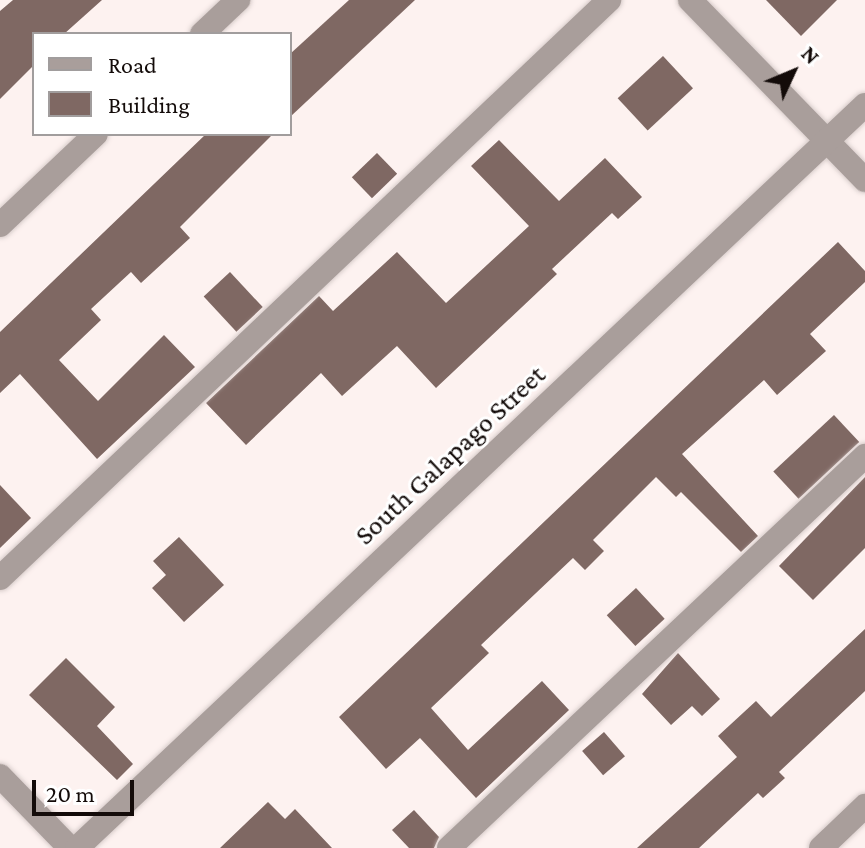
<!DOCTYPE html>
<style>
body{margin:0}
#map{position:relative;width:865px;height:848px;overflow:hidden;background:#fdf2f0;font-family:"Crimson Pro",serif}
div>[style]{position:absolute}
.building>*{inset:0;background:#7f6863;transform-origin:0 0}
.roads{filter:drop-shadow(0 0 2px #d8cdcb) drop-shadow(0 0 2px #d8cdcb)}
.minor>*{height:24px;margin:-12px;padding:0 12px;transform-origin:12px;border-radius:12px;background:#a99e9b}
span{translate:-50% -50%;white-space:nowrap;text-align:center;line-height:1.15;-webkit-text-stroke:6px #fff;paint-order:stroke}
.street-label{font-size:28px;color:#130b09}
.legend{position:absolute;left:32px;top:32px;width:260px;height:104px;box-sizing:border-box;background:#fff;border:2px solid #a19d9d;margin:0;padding:10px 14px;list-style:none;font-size:24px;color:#130b09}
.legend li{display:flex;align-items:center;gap:16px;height:40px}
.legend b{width:40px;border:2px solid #a19d9d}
.north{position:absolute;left:753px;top:32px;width:80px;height:80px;-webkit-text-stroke:6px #fff;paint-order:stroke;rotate:46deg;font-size:22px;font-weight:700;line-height:32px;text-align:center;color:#130b09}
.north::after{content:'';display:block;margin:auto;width:28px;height:36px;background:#130b09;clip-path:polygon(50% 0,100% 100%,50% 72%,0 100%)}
.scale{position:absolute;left:32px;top:780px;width:102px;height:36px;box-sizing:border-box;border:4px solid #130b09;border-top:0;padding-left:10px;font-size:24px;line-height:28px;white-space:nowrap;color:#130b09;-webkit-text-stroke:6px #fff;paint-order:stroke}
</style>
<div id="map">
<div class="building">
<i style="clip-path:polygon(13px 0,102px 0,64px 34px,34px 34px,34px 65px,0 99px,0 11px)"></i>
<i style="clip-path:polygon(349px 0,415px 0,290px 117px,290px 54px)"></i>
<i style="clip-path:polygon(766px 0,837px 0,801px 36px)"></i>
<i style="left:663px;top:56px;width:44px;height:62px;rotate:47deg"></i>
<i style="clip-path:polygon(206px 134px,273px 134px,180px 227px,190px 238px,141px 283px,131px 272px,91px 309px,101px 320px,59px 360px,98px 401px,164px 335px,195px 367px,97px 459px,20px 374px,0 393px,0 332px)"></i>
<i style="clip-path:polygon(499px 140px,559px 201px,605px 158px,642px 197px,618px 219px,612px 213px,552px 269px,557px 274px,436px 388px,397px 346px,342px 396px,321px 373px,246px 445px,206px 403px,319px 296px,333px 311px,397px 252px,446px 303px,529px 226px,471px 166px)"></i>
<i style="left:377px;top:153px;width:29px;height:35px;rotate:46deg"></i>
<i style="clip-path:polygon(838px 242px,865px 271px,865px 282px,810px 334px,826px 351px,777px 395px,764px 380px,682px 454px,758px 536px,741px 552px,681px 492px,676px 497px,656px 477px,593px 540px,604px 551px,585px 570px,573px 558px,481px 645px,489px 653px,431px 708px,468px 750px,542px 681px,569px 710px,476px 798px,420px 738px,386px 769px,339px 717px)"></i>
<i style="left:230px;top:272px;width:48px;height:36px;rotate:47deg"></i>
<i style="left:834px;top:415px;width:37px;height:83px;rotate:47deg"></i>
<i style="clip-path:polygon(865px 477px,865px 548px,813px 600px,779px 566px)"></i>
<i style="clip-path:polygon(0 485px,31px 518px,0 548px)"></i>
<i style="clip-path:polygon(179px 537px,224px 585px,184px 622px,152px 588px,166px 575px,153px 561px)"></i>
<i style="left:636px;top:588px;width:42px;height:40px;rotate:47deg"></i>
<i style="clip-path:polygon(865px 629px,865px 691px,779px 772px,785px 778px,763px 798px,758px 793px,699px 848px,637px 848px,737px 757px,718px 736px,756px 701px,771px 717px)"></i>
<i style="clip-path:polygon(678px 653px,720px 699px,702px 716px,692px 706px,671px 725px,642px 694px)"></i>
<i style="clip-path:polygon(66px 658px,115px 707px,97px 726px,133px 764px,117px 780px,29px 695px)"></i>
<i style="left:604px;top:732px;width:32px;height:29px;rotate:49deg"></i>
<i style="clip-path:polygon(268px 802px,285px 819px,295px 809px,332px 848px,220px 848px)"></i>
<i style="clip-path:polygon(414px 810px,439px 837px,434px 848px,409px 848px,392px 830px)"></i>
</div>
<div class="roads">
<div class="minor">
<i style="left:690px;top:0;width:251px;rotate:45.8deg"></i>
<i style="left:202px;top:34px;width:50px;rotate:-43.4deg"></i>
<i style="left:0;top:225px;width:132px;rotate:-43.5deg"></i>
<i style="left:0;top:578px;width:840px;rotate:-43.5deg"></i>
<i style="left:0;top:776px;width:100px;rotate:45.8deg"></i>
<i style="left:77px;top:848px;width:1083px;rotate:-43.32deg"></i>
<i style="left:449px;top:848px;width:572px;rotate:-43.3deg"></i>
<i style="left:821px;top:848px;width:61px;rotate:-43.7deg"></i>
</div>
</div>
<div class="street-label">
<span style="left:450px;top:455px;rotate:-43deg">South Galapago Street</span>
</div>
<ul class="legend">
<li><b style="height:10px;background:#a99e9b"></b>Road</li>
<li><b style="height:22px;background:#7f6863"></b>Building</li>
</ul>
<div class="north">N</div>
<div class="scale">20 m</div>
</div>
